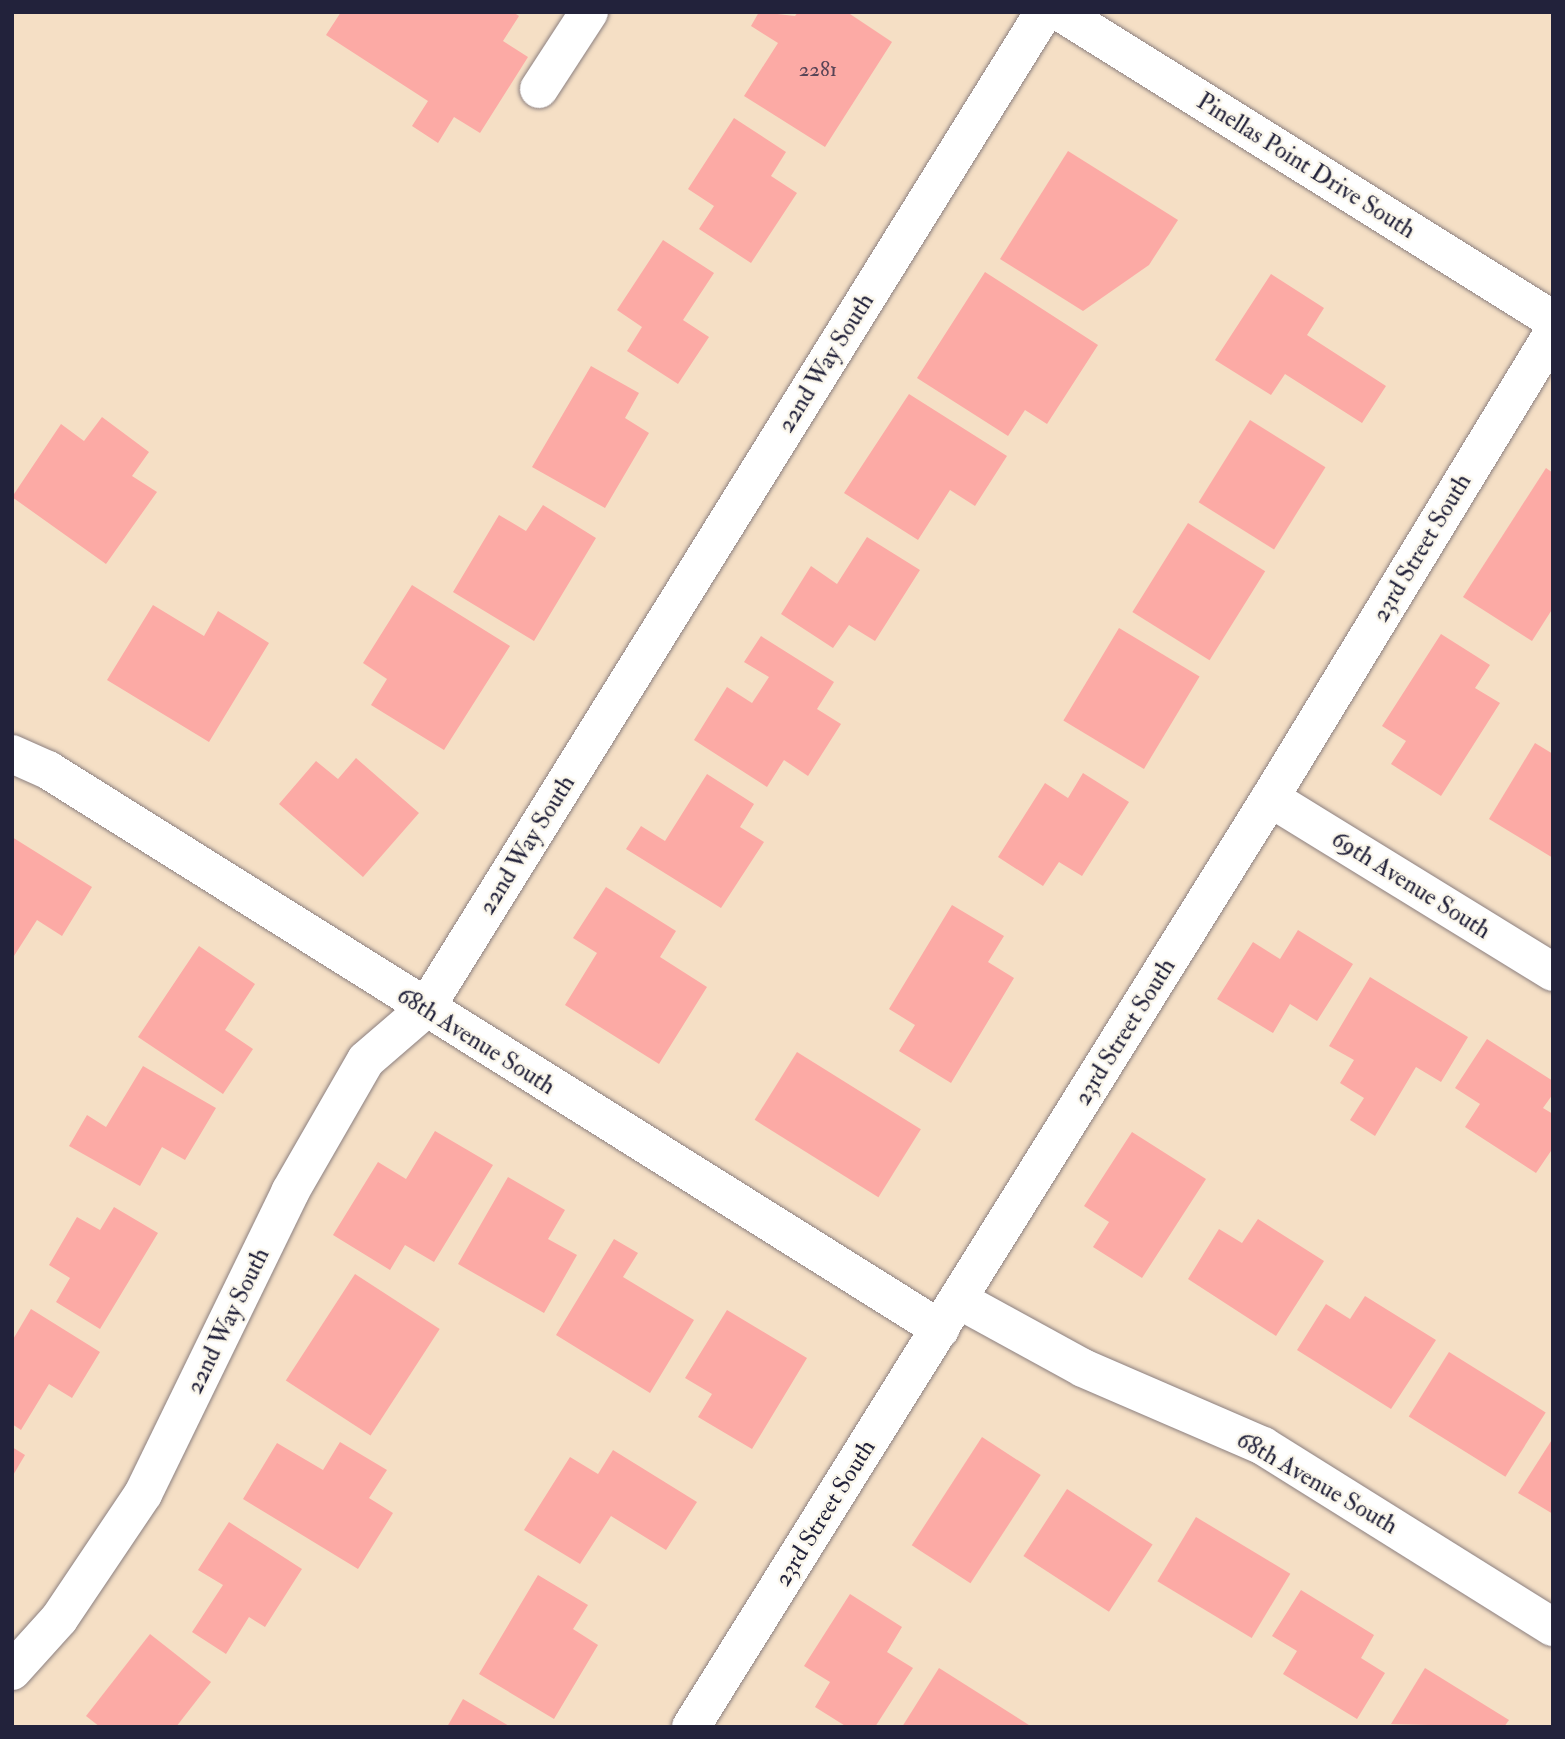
<!DOCTYPE html>
<style>
body{margin:0}
#map{position:relative;width:1565px;height:1739px;overflow:hidden;background:#f5dfc5;font-family:"IM FELL Double Pica",serif}
div>[style]{position:absolute}
.building>*{inset:0;background:#fcaaa5;transform-origin:0 0}
.roads{filter:drop-shadow(0 0 2px #8c8080) drop-shadow(0 0 2px #8c8080)}
.minor>*{height:38px;margin:-19px;padding:0 19px;transform-origin:19px;border-radius:19px;background:#fff}
span{translate:-50% -50%;white-space:nowrap;text-align:center;line-height:1.15;-webkit-text-stroke:5px #fbf7ec;paint-order:stroke}
.number-label{font-size:21px;color:#584456}
.number-label span{-webkit-text-stroke-width:0}
.street-label{font-size:24px;color:#22223b}
.frame{position:absolute;inset:0;border:14px solid #22223b;pointer-events:none}
</style>
<div id="map">
<div class="building">
<i style="clip-path:polygon(341px 12px,513px 12px,519px 16px,503px 41px,528px 57px,480px 133px,454px 117px,438px 143px,412px 126px,428px 101px,326px 35px)"></i>
<i style="clip-path:polygon(759px 12px,795px 16px,798px 12px,847px 12px,892px 42px,825px 147px,744px 96px,778px 43px,751px 26px)"></i>
<i style="clip-path:polygon(734px 118px,786px 152px,771px 176px,797px 193px,751px 263px,699px 229px,714px 206px,688px 189px)"></i>
<i style="clip-path:polygon(1068px 151px,1178px 220px,1149px 265px,1083px 311px,1000px 259px)"></i>
<i style="clip-path:polygon(663px 240px,714px 273px,683px 320px,709px 337px,678px 384px,627px 351px,642px 327px,617px 310px)"></i>
<i style="clip-path:polygon(985px 272px,1098px 345px,1047px 424px,1025px 410px,1008px 436px,917px 378px)"></i>
<i style="clip-path:polygon(1271px 274px,1324px 308px,1307px 335px,1386px 386px,1362px 423px,1285px 374px,1271px 395px,1215px 360px)"></i>
<i style="clip-path:polygon(591px 366px,639px 393px,625px 418px,649px 433px,605px 508px,532px 467px)"></i>
<i style="clip-path:polygon(909px 394px,1007px 456px,975px 506px,950px 490px,918px 540px,844px 493px)"></i>
<i style="clip-path:polygon(102px 417px,149px 452px,132px 476px,157px 492px,106px 564px,12px 497px,61px 424px,84px 441px)"></i>
<i style="left:1250px;top:420px;width:89px;height:97px;rotate:32deg"></i>
<i style="clip-path:polygon(1546px 468px,1553px 473px,1553px 608px,1532px 641px,1463px 597px)"></i>
<i style="clip-path:polygon(543px 505px,596px 538px,534px 641px,453px 592px,499px 515px,526px 531px)"></i>
<i style="left:1188px;top:523px;width:91px;height:105px;rotate:32deg"></i>
<i style="clip-path:polygon(867px 537px,920px 570px,875px 641px,849px 625px,833px 648px,781px 614px,811px 566px,837px 584px)"></i>
<i style="clip-path:polygon(412px 585px,510px 646px,444px 750px,371px 705px,387px 679px,363px 663px)"></i>
<i style="clip-path:polygon(153px 605px,204px 636px,218px 611px,269px 643px,209px 742px,107px 680px)"></i>
<i style="left:1119px;top:628px;width:94px;height:108px;rotate:31deg"></i>
<i style="clip-path:polygon(1441px 634px,1490px 665px,1475px 688px,1500px 703px,1441px 796px,1391px 764px,1406px 741px,1382px 726px)"></i>
<i style="clip-path:polygon(761px 636px,834px 682px,817px 709px,841px 724px,808px 776px,784px 760px,767px 787px,694px 740px,727px 687px,752px 703px,769px 677px,744px 662px)"></i>
<i style="clip-path:polygon(1535px 743px,1553px 754px,1553px 858px,1489px 819px)"></i>
<i style="clip-path:polygon(356px 758px,419px 813px,363px 877px,279px 804px,316px 761px,338px 779px)"></i>
<i style="clip-path:polygon(1083px 773px,1129px 802px,1082px 876px,1059px 862px,1043px 886px,998px 857px,1045px 783px,1068px 798px)"></i>
<i style="clip-path:polygon(707px 774px,754px 804px,740px 827px,764px 842px,721px 908px,626px 849px,641px 826px,665px 841px)"></i>
<i style="clip-path:polygon(12px 837px,92px 887px,62px 936px,37px 920px,12px 959px)"></i>
<i style="clip-path:polygon(606px 887px,676px 931px,660px 957px,707px 987px,659px 1064px,565px 1005px,597px 953px,573px 938px)"></i>
<i style="clip-path:polygon(952px 905px,1004px 936px,988px 962px,1014px 978px,951px 1083px,899px 1051px,915px 1025px,889px 1009px)"></i>
<i style="clip-path:polygon(1298px 930px,1353px 964px,1317px 1021px,1290px 1004px,1273px 1033px,1217px 999px,1253px 942px,1280px 959px)"></i>
<i style="clip-path:polygon(199px 946px,255px 984px,225px 1030px,253px 1049px,223px 1094px,138px 1037px)"></i>
<i style="clip-path:polygon(1370px 977px,1468px 1037px,1441px 1082px,1416px 1067px,1375px 1136px,1350px 1120px,1364px 1098px,1340px 1083px,1354px 1060px,1329px 1046px)"></i>
<i style="clip-path:polygon(1487px 1039px,1553px 1081px,1553px 1094px,1543px 1108px,1553px 1114px,1553px 1148px,1536px 1173px,1465px 1127px,1480px 1104px,1455px 1088px)"></i>
<i style="left:797px;top:1052px;width:146px;height:80px;rotate:32deg"></i>
<i style="clip-path:polygon(143px 1066px,216px 1108px,185px 1160px,162px 1147px,140px 1186px,69px 1146px,87px 1115px,106px 1127px)"></i>
<i style="clip-path:polygon(435px 1131px,493px 1165px,434px 1262px,405px 1245px,390px 1270px,333px 1235px,378px 1162px,406px 1179px)"></i>
<i style="clip-path:polygon(1132px 1132px,1206px 1179px,1142px 1278px,1093px 1247px,1109px 1222px,1084px 1206px)"></i>
<i style="clip-path:polygon(508px 1177px,565px 1210px,548px 1239px,577px 1255px,544px 1313px,458px 1264px)"></i>
<i style="clip-path:polygon(114px 1207px,158px 1233px,100px 1329px,56px 1302px,70px 1278px,49px 1265px,77px 1217px,100px 1230px)"></i>
<i style="clip-path:polygon(1258px 1219px,1324px 1261px,1276px 1336px,1188px 1279px,1219px 1229px,1242px 1243px)"></i>
<i style="clip-path:polygon(614px 1239px,638px 1253px,623px 1277px,694px 1320px,650px 1393px,556px 1335px)"></i>
<i style="left:355px;top:1274px;width:101px;height:127px;rotate:33deg"></i>
<i style="clip-path:polygon(1365px 1296px,1436px 1340px,1391px 1409px,1297px 1350px,1326px 1304px,1350px 1319px)"></i>
<i style="clip-path:polygon(31px 1309px,100px 1352px,72px 1398px,49px 1384px,21px 1430px,12px 1424px,12px 1341px)"></i>
<i style="clip-path:polygon(727px 1310px,807px 1358px,752px 1449px,698px 1417px,712px 1394px,685px 1378px)"></i>
<i style="left:1449px;top:1352px;width:114px;height:76px;rotate:32deg"></i>
<i style="left:982px;top:1437px;width:70px;height:129px;rotate:33deg"></i>
<i style="clip-path:polygon(1553px 1438px,1553px 1514px,1518px 1493px)"></i>
<i style="clip-path:polygon(340px 1442px,387px 1470px,369px 1498px,393px 1513px,358px 1569px,243px 1499px,277px 1443px,323px 1470px)"></i>
<i style="clip-path:polygon(12px 1447px,25px 1455px,12px 1477px)"></i>
<i style="clip-path:polygon(613px 1450px,697px 1502px,666px 1550px,611px 1516px,580px 1564px,524px 1530px,570px 1457px,598px 1474px)"></i>
<i style="left:1067px;top:1489px;width:102px;height:80px;rotate:33deg"></i>
<i style="left:1196px;top:1517px;width:110px;height:75px;rotate:31deg"></i>
<i style="clip-path:polygon(229px 1522px,302px 1569px,265px 1627px,249px 1617px,226px 1654px,192px 1632px,223px 1585px,198px 1570px)"></i>
<i style="clip-path:polygon(538px 1575px,588px 1605px,573px 1629px,598px 1645px,554px 1719px,479px 1674px)"></i>
<i style="clip-path:polygon(1301px 1590px,1374px 1635px,1361px 1658px,1385px 1673px,1357px 1719px,1283px 1674px,1297px 1651px,1272px 1636px)"></i>
<i style="clip-path:polygon(850px 1594px,902px 1627px,887px 1652px,913px 1668px,875px 1727px,847px 1727px,815px 1707px,830px 1682px,804px 1666px)"></i>
<i style="clip-path:polygon(150px 1634px,211px 1682px,176px 1727px,100px 1727px,86px 1716px)"></i>
<i style="clip-path:polygon(939px 1668px,1032px 1727px,902px 1727px)"></i>
<i style="clip-path:polygon(1425px 1668px,1509px 1720px,1504px 1727px,1391px 1724px)"></i>
<i style="clip-path:polygon(463px 1699px,511px 1727px,447px 1727px)"></i>
</div>
<div class="roads">
<div class="minor">
<i style="left:1060px;top:12px;width:581px;rotate:31.99deg"></i>
<i style="left:539px;top:89px;width:92px;rotate:-57deg"></i>
<i style="left:12px;top:754px;width:39px;rotate:24deg"></i>
<i style="left:48px;top:770px;width:1053px;rotate:32.07deg"></i>
<i style="left:1270px;top:798px;width:332px;rotate:31.6deg"></i>
<i style="left:959px;top:1300px;width:141px;rotate:28.7deg"></i>
<i style="left:1083px;top:1368px;width:196px;rotate:23.4deg"></i>
<i style="left:1263px;top:1446px;width:342px;rotate:32deg"></i>
<i style="left:12px;top:1671px;width:70px;rotate:-47.9deg"></i>
<i style="left:59px;top:1619px;width:151px;rotate:-56.1deg"></i>
<i style="left:143px;top:1494px;width:336px;rotate:-64deg"></i>
<i style="left:290px;top:1192px;width:152px;rotate:-60.1deg"></i>
<i style="left:366px;top:1060px;width:78px;rotate:-40.8deg"></i>
<i style="left:425px;top:1009px;width:1174px;rotate:-58.17deg"></i>
<i style="left:691px;top:1727px;width:1095px;rotate:-58.07deg"></i>
<i style="left:1270px;top:798px;width:544px;rotate:-58.68deg"></i>
</div>
</div>
<div class="number-label">
<span style="left:818px;top:70px">2281</span>
</div>
<div class="street-label">
<span style="left:1306px;top:166px;rotate:32deg">Pinellas Point Drive South</span>
<span style="left:826px;top:363px;rotate:-58deg">22nd Way South</span>
<span style="left:1422px;top:548px;rotate:-59deg">23rd Street South</span>
<span style="left:527px;top:845px;rotate:-58deg">22nd Way South</span>
<span style="left:1411px;top:885px;rotate:32deg">69th Avenue South</span>
<span style="left:1125px;top:1032px;rotate:-58deg">23rd Street South</span>
<span style="left:476px;top:1041px;rotate:32deg">68th Avenue South</span>
<span style="left:228px;top:1321px;rotate:-64deg">22nd Way South</span>
<span style="left:1317px;top:1483px;rotate:30deg">68th Avenue South</span>
<span style="left:825px;top:1513px;rotate:-58deg">23rd Street South</span>
</div>
<div class="frame"></div>
</div>
